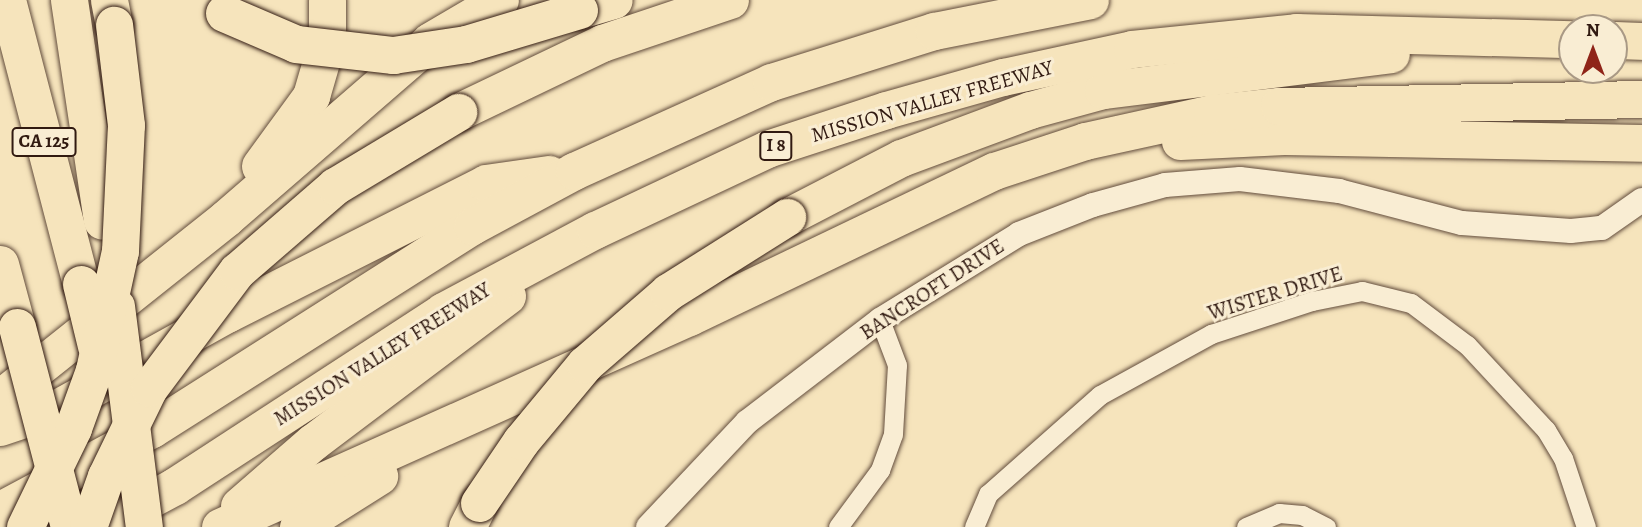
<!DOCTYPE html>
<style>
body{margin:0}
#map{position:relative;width:1642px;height:527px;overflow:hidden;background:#f6e4bc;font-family:Alegreya,serif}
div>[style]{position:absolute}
.roads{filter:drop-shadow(0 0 2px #624c3c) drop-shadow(0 0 2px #624c3c)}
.minor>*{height:19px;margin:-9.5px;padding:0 9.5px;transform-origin:9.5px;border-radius:9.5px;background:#f9edd3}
.tertiary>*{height:24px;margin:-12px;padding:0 12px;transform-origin:12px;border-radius:12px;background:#f9edd3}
.motorway>*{height:37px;margin:-18.5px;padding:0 18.5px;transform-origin:18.5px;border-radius:18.5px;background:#f6e4bc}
.bridges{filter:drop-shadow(0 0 2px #311a11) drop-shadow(0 0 2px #311a11)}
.motorway-bridge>*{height:37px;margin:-18.5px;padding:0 18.5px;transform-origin:18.5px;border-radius:18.5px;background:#f6e4bc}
span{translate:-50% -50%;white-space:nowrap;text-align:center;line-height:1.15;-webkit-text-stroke:6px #f9edd3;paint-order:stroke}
.shield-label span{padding:2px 5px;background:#f9edd3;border:2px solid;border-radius:5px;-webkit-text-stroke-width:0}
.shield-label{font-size:19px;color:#311a11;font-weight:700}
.street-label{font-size:21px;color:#311a11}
.north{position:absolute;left:1558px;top:14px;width:70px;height:70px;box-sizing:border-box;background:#f9edd3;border:2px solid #a99985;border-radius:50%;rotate:0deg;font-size:19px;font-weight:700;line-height:28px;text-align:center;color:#311a11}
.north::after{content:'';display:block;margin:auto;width:24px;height:32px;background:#8f2418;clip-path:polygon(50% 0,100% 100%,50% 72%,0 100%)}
</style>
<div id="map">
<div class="roads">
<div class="minor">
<i style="left:838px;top:527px;width:71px;rotate:-53.6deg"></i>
<i style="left:880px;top:470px;width:38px;rotate:-70deg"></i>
<i style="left:893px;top:434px;width:69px;rotate:-86.7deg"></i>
<i style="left:897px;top:365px;width:48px;rotate:-110.7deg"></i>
<i style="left:974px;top:527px;width:36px;rotate:-67deg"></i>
<i style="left:988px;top:494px;width:149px;rotate:-41.5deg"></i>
<i style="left:1100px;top:395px;width:127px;rotate:-28.8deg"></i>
<i style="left:1211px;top:334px;width:106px;rotate:-18.1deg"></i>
<i style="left:1312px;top:301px;width:51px;rotate:-11.3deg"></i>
<i style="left:1362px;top:291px;width:50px;rotate:13.8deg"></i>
<i style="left:1411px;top:303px;width:70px;rotate:36.9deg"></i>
<i style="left:1467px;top:345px;width:116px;rotate:47.1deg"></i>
<i style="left:1546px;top:430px;width:33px;rotate:59deg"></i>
<i style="left:1563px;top:458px;width:73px;rotate:71.6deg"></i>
<i style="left:1246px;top:527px;width:36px;rotate:-23deg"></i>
<i style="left:1279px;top:513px;width:23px;rotate:5deg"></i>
<i style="left:1302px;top:515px;width:27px;rotate:27deg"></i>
</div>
<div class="tertiary">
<i style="left:648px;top:527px;width:144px;rotate:-46.7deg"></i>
<i style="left:747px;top:422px;width:168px;rotate:-37.5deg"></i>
<i style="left:880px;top:320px;width:163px;rotate:-31.7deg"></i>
<i style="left:1019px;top:234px;width:79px;rotate:-21.4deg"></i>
<i style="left:1093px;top:205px;width:75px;rotate:-15.5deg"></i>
<i style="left:1165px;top:185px;width:75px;rotate:-4.6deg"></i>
<i style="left:1240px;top:179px;width:100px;rotate:6.9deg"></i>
<i style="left:1339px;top:191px;width:127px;rotate:14.6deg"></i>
<i style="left:1462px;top:223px;width:109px;rotate:4.2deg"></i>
<i style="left:1571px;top:231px;width:31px;rotate:-6deg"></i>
<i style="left:1602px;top:228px;width:49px;rotate:-35deg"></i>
</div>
<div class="motorway">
<i style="left:7px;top:0;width:293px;rotate:75.4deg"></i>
<i style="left:69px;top:0;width:223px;rotate:81.5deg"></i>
<i style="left:109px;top:0;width:25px;rotate:79deg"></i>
<i style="left:579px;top:10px;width:36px;rotate:-16deg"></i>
<i style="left:1614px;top:40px;width:28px;rotate:2deg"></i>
<i style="left:458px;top:112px;width:160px;rotate:-25.6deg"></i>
<i style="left:602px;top:43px;width:135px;rotate:-18.6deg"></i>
<i style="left:1180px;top:141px;width:104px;rotate:-2.8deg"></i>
<i style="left:1284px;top:136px;width:358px;rotate:1.1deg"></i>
<i style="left:260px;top:166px;width:87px;rotate:-53.9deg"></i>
<i style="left:311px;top:96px;width:57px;rotate:-73.8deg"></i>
<i style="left:327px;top:41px;width:41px;rotate:-90deg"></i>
<i style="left:787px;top:217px;width:128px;rotate:-27.4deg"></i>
<i style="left:901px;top:158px;width:138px;rotate:-20.4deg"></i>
<i style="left:1030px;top:110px;width:76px;rotate:-15.3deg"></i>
<i style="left:1103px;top:90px;width:290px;rotate:-7.1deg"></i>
<i style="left:0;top:264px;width:65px;rotate:74.9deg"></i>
<i style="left:0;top:398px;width:289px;rotate:-38.5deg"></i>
<i style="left:226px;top:218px;width:270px;rotate:-40.9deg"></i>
<i style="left:430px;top:41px;width:81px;rotate:-30.4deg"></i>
<i style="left:0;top:427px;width:62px;rotate:-18.7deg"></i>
<i style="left:59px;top:407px;width:192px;rotate:-29deg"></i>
<i style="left:227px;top:314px;width:290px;rotate:-26.8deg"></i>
<i style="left:486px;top:183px;width:64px;rotate:-8.1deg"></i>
<i style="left:239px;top:506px;width:98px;rotate:-40.9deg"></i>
<i style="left:313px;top:442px;width:243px;rotate:-37deg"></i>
<i style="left:0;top:510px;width:172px;rotate:-28.1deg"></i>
<i style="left:152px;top:429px;width:379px;rotate:-32.4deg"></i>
<i style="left:472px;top:226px;width:116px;rotate:-28.3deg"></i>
<i style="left:574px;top:171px;width:216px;rotate:-24.3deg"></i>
<i style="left:771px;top:82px;width:171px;rotate:-17.4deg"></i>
<i style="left:934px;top:31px;width:159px;rotate:-11.2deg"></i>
<i style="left:98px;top:527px;width:87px;rotate:-28deg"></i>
<i style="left:175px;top:486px;width:320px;rotate:-33.1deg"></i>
<i style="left:443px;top:311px;width:172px;rotate:-28.1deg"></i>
<i style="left:595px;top:230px;width:190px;rotate:-25.2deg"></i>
<i style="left:767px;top:149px;width:125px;rotate:-18.1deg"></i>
<i style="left:886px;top:110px;width:122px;rotate:-15.8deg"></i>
<i style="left:1003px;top:77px;width:132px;rotate:-12.2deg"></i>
<i style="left:1132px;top:49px;width:165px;rotate:-5.9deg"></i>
<i style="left:1296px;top:32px;width:276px;rotate:1.5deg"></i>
<i style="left:220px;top:527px;width:514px;rotate:-24.12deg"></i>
<i style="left:689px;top:317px;width:338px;rotate:-25.6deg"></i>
<i style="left:994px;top:171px;width:96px;rotate:-18.2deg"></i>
<i style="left:1085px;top:141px;width:130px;rotate:-12.4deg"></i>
<i style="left:1212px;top:113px;width:67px;rotate:-6deg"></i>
<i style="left:1279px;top:106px;width:363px;rotate:-1.1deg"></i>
<i style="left:298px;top:527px;width:96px;rotate:-32.2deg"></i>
<i style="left:467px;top:527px;width:27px;rotate:-63deg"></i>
</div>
</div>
<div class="bridges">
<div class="motorway-bridge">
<i style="left:224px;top:13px;width:78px;rotate:23.3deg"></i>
<i style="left:296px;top:44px;width:98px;rotate:6.5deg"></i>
<i style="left:393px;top:55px;width:74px;rotate:-8.6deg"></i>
<i style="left:466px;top:44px;width:118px;rotate:-16.7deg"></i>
<i style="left:81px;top:284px;width:64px;rotate:76.4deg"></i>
<i style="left:116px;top:306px;width:223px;rotate:82.8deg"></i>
<i style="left:17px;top:327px;width:207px;rotate:75.4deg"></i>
<i style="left:479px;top:503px;width:75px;rotate:-55.9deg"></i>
<i style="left:521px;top:441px;width:100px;rotate:-50.3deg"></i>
<i style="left:585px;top:364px;width:110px;rotate:-40.9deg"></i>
<i style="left:668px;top:292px;width:141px;rotate:-32.2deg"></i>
<i style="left:25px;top:527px;width:110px;rotate:-64.1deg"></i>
<i style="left:73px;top:428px;width:62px;rotate:-70.1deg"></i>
<i style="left:94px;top:370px;width:122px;rotate:-77.7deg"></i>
<i style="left:120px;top:251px;width:126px;rotate:-87.3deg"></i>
<i style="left:126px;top:125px;width:101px;rotate:-96.8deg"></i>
<i style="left:88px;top:527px;width:54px;rotate:-70.6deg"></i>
<i style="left:106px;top:476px;width:98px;rotate:-64deg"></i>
<i style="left:149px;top:388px;width:146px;rotate:-53.1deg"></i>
<i style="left:237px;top:271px;width:130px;rotate:-40.9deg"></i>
<i style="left:335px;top:186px;width:144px;rotate:-31deg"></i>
</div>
</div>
<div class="shield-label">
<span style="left:44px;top:142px">CA 125</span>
<span style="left:776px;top:146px">I 8</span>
</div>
<div class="street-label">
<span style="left:932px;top:101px;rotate:-16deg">MISSION VALLEY FREEWAY</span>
<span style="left:932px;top:289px;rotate:-33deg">BANCROFT DRIVE</span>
<span style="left:1275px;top:293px;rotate:-17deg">WISTER DRIVE</span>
<span style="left:382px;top:354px;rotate:-32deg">MISSION VALLEY FREEWAY</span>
</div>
<div class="north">N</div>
</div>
